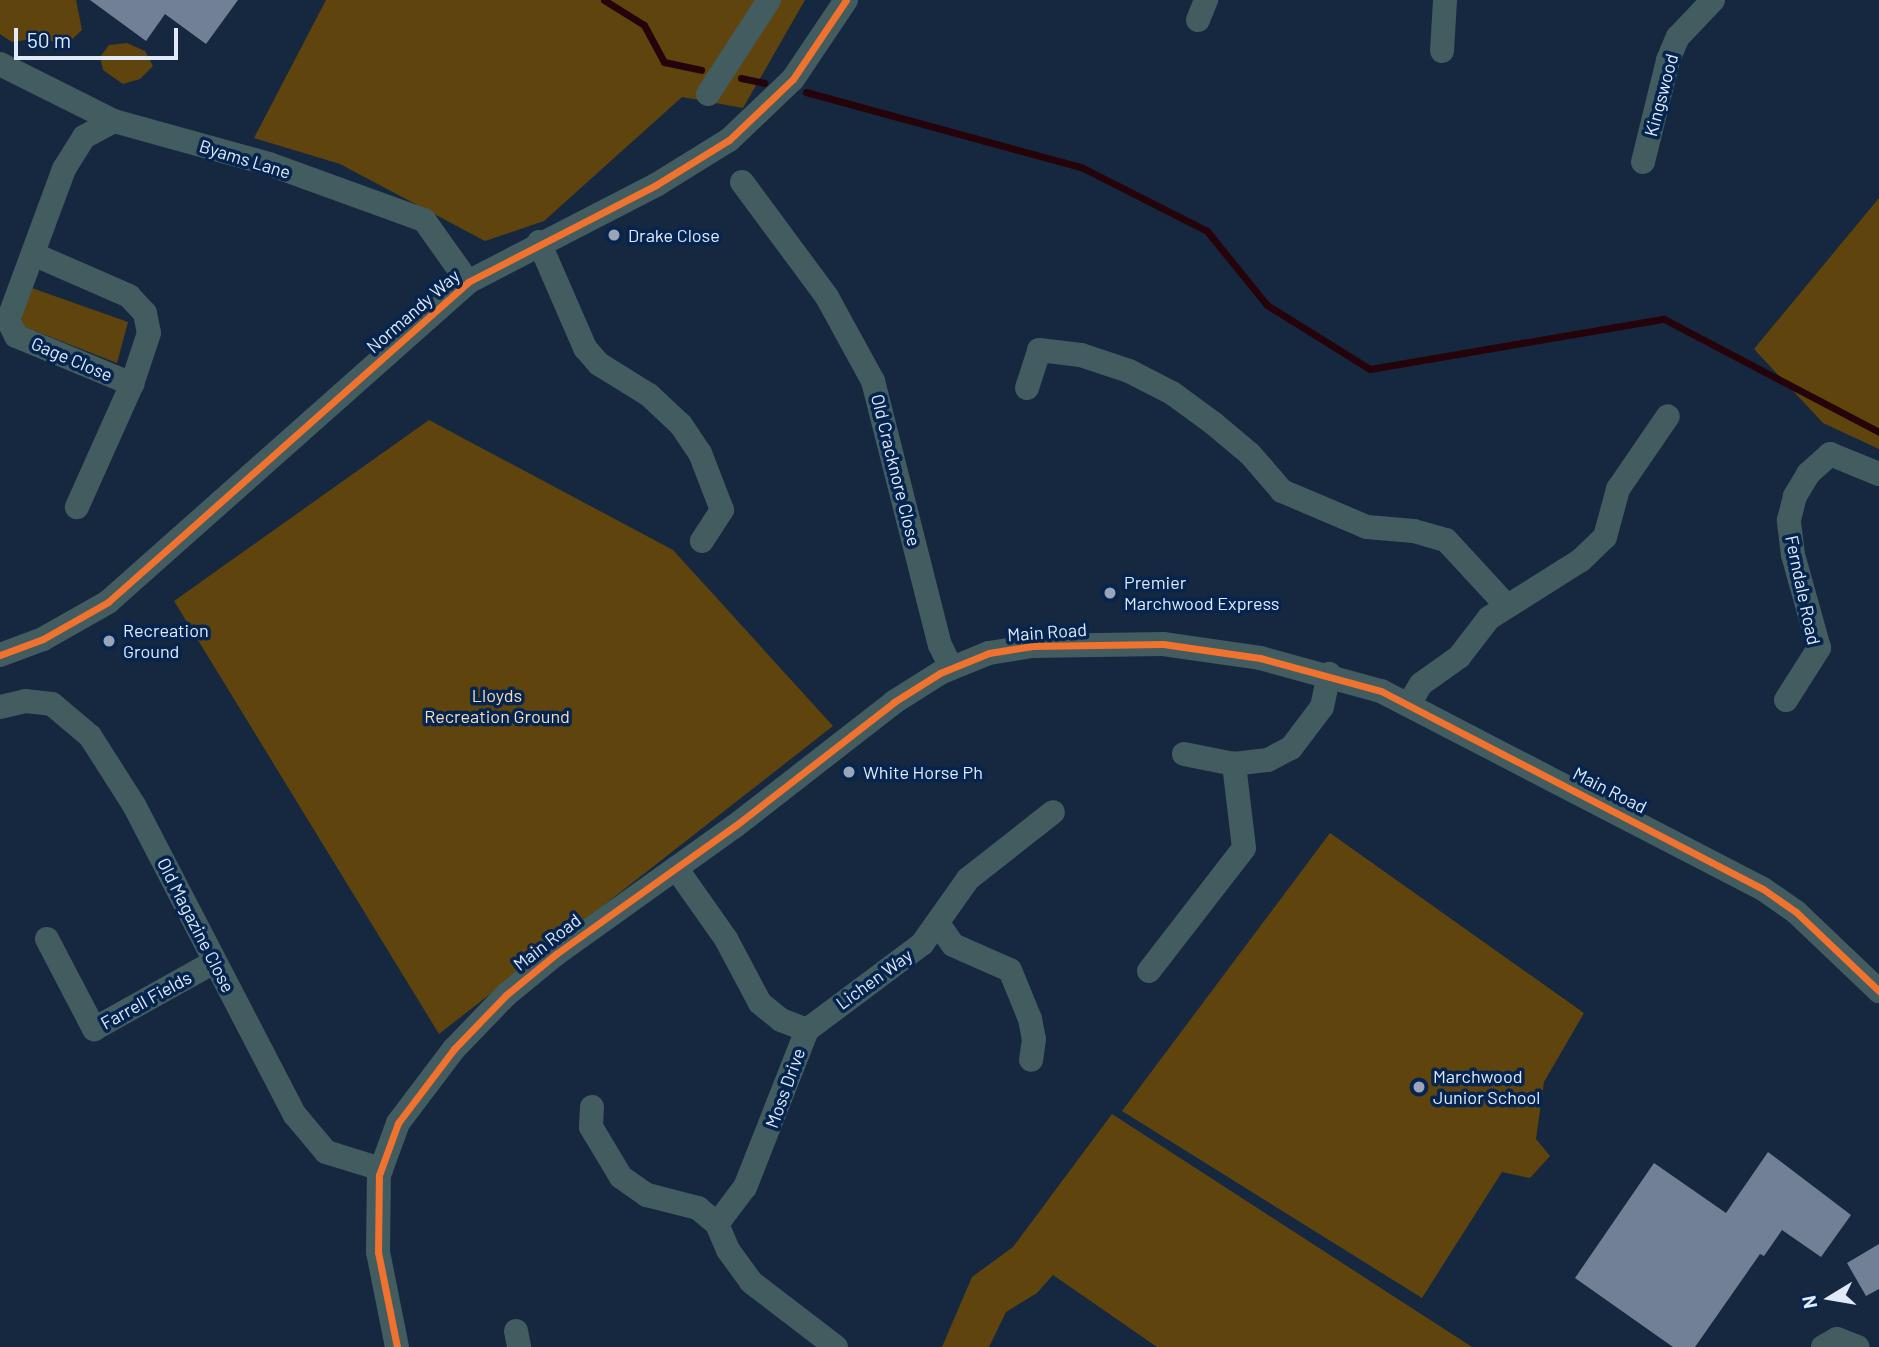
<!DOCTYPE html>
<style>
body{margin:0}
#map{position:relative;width:1879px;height:1347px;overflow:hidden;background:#16283f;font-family:Barlow,sans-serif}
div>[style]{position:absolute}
.green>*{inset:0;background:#5f440e}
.stream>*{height:7px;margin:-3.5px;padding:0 3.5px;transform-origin:3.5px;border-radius:3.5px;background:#24040a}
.building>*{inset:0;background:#718095}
.minor>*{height:24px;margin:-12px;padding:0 12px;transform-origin:12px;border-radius:12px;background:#425c60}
.cycleway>*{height:7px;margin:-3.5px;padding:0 3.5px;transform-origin:3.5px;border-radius:3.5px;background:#ef722f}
.dots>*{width:19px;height:19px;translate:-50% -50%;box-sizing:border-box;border:4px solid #052550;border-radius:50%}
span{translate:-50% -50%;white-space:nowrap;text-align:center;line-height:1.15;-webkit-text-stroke:7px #052550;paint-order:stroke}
.street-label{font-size:18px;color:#e1eaf8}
.poi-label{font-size:18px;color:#e1eaf8}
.left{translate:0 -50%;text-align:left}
.park-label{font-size:18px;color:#f7deb8}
.north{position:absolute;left:1795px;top:1263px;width:70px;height:70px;-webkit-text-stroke:5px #052550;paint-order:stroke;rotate:259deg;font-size:19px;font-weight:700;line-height:28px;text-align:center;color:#e1eaf8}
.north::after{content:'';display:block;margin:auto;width:24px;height:32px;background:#e1eaf8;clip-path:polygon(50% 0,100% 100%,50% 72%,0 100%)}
.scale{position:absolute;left:14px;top:28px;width:164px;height:32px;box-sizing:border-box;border:4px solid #e1eaf8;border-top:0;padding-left:9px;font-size:21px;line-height:24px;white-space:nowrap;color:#e1eaf8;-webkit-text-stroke:5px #052550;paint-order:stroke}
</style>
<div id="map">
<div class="green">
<i style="clip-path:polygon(0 0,76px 0,82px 30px,66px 45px,39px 38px,12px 42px,0 34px)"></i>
<i style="clip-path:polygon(326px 0,805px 0,743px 108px,682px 97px,544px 221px,485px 241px,340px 164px,254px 138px)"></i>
<i style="clip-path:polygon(127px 43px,145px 51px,153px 66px,140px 79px,123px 84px,103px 70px,100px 57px,109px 45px)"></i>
<i style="clip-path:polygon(1879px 198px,1879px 449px,1823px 423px,1754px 349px)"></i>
<i style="clip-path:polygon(29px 287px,128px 322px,117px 363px,20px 325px)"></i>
<i style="clip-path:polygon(429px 420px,673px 550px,833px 726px,439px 1034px,174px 601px)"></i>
<i style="clip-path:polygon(1330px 833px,1584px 1013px,1544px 1082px,1536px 1139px,1550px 1156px,1530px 1178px,1502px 1172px,1422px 1298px,1122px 1111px)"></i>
<i style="clip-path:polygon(1112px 1114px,1472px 1347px,1157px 1347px,1053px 1275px,1037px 1293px,1006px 1312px,989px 1347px,942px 1347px,972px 1277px,1013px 1247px)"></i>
</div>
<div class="stream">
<i style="left:604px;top:0;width:47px;rotate:32deg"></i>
<i style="left:644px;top:25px;width:42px;rotate:61.6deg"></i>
<i style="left:664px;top:62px;width:38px;rotate:12deg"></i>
<i style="left:741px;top:78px;width:24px;rotate:12deg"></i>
<i style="left:806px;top:92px;width:287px;rotate:15.3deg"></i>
<i style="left:1083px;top:168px;width:139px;rotate:26.9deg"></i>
<i style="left:1207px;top:231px;width:95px;rotate:51deg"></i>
<i style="left:1267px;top:305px;width:121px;rotate:31.9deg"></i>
<i style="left:1370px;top:369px;width:298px;rotate:-9.7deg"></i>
<i style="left:1664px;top:319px;width:243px;rotate:27.7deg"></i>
</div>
<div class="building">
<i style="clip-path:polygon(90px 0,238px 0,206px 44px,165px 14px,146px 41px)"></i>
<i style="clip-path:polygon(1768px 1152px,1851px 1215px,1821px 1257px,1782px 1230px,1764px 1256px,1760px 1254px,1695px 1347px,1673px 1347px,1575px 1278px,1654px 1163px,1726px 1213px)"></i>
<i style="clip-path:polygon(1879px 1244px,1879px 1289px,1866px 1296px,1847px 1263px)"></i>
</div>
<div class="minor">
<i style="left:1198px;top:20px;width:22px;rotate:-68deg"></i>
<i style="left:1442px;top:51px;width:51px;rotate:-86.6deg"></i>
<i style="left:0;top:64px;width:127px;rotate:26.6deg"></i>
<i style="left:114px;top:121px;width:161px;rotate:15.5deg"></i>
<i style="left:269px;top:164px;width:165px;rotate:19.9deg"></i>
<i style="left:424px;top:220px;width:76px;rotate:54.6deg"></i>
<i style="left:708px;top:94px;width:112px;rotate:-57deg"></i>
<i style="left:114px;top:121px;width:34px;rotate:152deg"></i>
<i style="left:84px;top:137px;width:38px;rotate:122deg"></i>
<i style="left:64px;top:169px;width:161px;rotate:110.3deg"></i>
<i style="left:8px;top:320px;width:18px;rotate:63deg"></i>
<i style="left:16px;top:336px;width:126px;rotate:22.5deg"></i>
<i style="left:1643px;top:162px;width:105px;rotate:-76.2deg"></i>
<i style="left:1668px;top:60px;width:25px;rotate:-67deg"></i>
<i style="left:1678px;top:37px;width:51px;rotate:-46.6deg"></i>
<i style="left:742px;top:182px;width:143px;rotate:53.5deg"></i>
<i style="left:827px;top:297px;width:96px;rotate:61.3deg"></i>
<i style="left:873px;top:381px;width:272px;rotate:75.8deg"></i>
<i style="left:940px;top:645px;width:25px;rotate:64deg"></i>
<i style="left:539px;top:242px;width:116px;rotate:66.5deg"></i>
<i style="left:585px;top:348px;width:21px;rotate:49deg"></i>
<i style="left:599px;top:364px;width:59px;rotate:31.8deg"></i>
<i style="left:649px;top:395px;width:44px;rotate:43.2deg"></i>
<i style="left:681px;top:425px;width:34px;rotate:56deg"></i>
<i style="left:700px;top:453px;width:61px;rotate:68.9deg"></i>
<i style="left:722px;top:510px;width:37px;rotate:123deg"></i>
<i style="left:33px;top:254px;width:105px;rotate:23.6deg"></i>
<i style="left:129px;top:296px;width:23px;rotate:47deg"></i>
<i style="left:145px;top:313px;width:20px;rotate:79deg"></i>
<i style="left:149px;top:333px;width:54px;rotate:108.4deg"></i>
<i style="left:132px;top:384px;width:135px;rotate:114.1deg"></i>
<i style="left:1027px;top:388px;width:40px;rotate:-72deg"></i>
<i style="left:1039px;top:350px;width:42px;rotate:6.8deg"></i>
<i style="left:1081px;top:355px;width:51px;rotate:18.4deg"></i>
<i style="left:1129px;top:371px;width:48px;rotate:27.1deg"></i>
<i style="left:1172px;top:393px;width:51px;rotate:36.2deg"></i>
<i style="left:1213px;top:423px;width:48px;rotate:40deg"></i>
<i style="left:1250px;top:454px;width:49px;rotate:49.1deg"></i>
<i style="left:1282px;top:491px;width:92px;rotate:23deg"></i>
<i style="left:1367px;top:527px;width:47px;rotate:4.9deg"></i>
<i style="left:1414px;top:531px;width:33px;rotate:16deg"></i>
<i style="left:1446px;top:540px;width:90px;rotate:47.3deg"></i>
<i style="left:0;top:655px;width:46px;rotate:-20.4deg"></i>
<i style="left:43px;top:639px;width:75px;rotate:-29.6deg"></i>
<i style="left:108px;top:602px;width:482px;rotate:-41.6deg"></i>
<i style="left:468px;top:282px;width:212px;rotate:-27.3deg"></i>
<i style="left:656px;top:185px;width:86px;rotate:-31.7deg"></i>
<i style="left:729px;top:140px;width:88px;rotate:-43.6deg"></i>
<i style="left:793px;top:79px;width:95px;rotate:-56.1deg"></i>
<i style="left:1786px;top:700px;width:62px;rotate:-57.6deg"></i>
<i style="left:1819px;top:648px;width:97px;rotate:-105.6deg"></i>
<i style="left:1793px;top:555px;width:35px;rotate:-97deg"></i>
<i style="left:1789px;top:520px;width:25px;rotate:-76deg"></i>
<i style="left:1795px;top:496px;width:26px;rotate:-59deg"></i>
<i style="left:1808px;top:474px;width:30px;rotate:-42deg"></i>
<i style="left:1830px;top:454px;width:53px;rotate:22.2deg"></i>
<i style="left:1409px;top:704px;width:23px;rotate:-59deg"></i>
<i style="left:1421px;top:684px;width:47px;rotate:-35.4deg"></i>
<i style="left:1459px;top:657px;width:49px;rotate:-52.4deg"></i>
<i style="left:1489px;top:618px;width:109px;rotate:-32.2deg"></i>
<i style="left:1581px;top:560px;width:33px;rotate:-44deg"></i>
<i style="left:1605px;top:537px;width:50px;rotate:-74.8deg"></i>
<i style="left:1618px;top:489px;width:88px;rotate:-55.6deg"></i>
<i style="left:0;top:707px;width:26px;rotate:-13deg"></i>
<i style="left:25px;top:701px;width:27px;rotate:6deg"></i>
<i style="left:52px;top:704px;width:50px;rotate:40.1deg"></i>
<i style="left:90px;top:736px;width:82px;rotate:57.5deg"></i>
<i style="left:134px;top:805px;width:349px;rotate:62.6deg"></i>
<i style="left:295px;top:1115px;width:48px;rotate:50deg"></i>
<i style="left:326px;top:1152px;width:58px;rotate:17.2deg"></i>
<i style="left:1184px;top:754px;width:51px;rotate:11.3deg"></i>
<i style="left:1234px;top:764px;width:34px;rotate:-7deg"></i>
<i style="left:1268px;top:760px;width:26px;rotate:-28deg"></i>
<i style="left:1291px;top:748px;width:51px;rotate:-52.9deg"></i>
<i style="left:1322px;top:707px;width:34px;rotate:-78deg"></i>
<i style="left:676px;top:868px;width:87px;rotate:54.8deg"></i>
<i style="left:726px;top:939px;width:72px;rotate:62deg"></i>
<i style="left:760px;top:1003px;width:27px;rotate:39deg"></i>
<i style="left:781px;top:1020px;width:28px;rotate:21deg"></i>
<i style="left:807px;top:1030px;width:169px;rotate:111.5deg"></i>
<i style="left:745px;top:1187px;width:46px;rotate:127.1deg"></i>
<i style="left:717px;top:1224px;width:28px;rotate:67deg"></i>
<i style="left:728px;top:1250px;width:39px;rotate:54deg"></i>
<i style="left:751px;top:1282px;width:107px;rotate:37.4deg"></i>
<i style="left:939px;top:925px;width:24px;rotate:55deg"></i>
<i style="left:953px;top:945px;width:62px;rotate:23.7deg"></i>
<i style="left:1010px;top:970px;width:53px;rotate:67.8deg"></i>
<i style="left:1030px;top:1019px;width:20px;rotate:79deg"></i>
<i style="left:1034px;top:1039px;width:21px;rotate:98deg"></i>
<i style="left:47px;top:939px;width:102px;rotate:62.4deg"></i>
<i style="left:94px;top:1029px;width:137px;rotate:-29.2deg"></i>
<i style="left:1149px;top:971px;width:155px;rotate:-52.3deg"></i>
<i style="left:1244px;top:848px;width:85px;rotate:-96.8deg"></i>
<i style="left:807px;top:1030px;width:144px;rotate:-36.8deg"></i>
<i style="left:922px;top:944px;width:80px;rotate:-54.7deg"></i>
<i style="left:968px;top:879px;width:108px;rotate:-38.2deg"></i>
<i style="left:592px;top:1107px;width:20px;rotate:93deg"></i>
<i style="left:591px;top:1127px;width:58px;rotate:59deg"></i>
<i style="left:621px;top:1177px;width:32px;rotate:35deg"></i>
<i style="left:647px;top:1195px;width:53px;rotate:14.3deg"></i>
<i style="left:698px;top:1208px;width:25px;rotate:40deg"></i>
<i style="left:516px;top:1331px;width:16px;rotate:79deg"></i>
<i style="left:397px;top:1347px;width:97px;rotate:-101.3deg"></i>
<i style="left:378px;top:1252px;width:77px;rotate:-89.3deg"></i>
<i style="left:379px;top:1175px;width:55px;rotate:-69.9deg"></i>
<i style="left:398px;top:1123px;width:93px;rotate:-52.9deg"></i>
<i style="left:454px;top:1049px;width:75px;rotate:-46.1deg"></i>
<i style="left:506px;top:995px;width:65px;rotate:-39.4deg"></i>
<i style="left:556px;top:954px;width:220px;rotate:-35.6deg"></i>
<i style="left:735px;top:826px;width:202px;rotate:-37.9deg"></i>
<i style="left:894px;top:702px;width:54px;rotate:-32.2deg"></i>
<i style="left:940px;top:673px;width:53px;rotate:-22.2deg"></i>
<i style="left:989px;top:653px;width:44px;rotate:-9.2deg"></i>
<i style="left:1032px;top:646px;width:131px;rotate:-0.9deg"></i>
<i style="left:1163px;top:644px;width:98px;rotate:8.2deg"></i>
<i style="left:1260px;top:658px;width:125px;rotate:15.3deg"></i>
<i style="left:1381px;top:691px;width:430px;rotate:27.4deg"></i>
<i style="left:1763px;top:889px;width:40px;rotate:34.9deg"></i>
<i style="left:1796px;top:912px;width:115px;rotate:43.6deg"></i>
<i style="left:1823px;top:1347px;width:16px;rotate:-30deg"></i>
<i style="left:1837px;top:1339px;width:22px;rotate:21deg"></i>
</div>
<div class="cycleway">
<i style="left:0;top:655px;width:46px;rotate:-20.4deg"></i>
<i style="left:43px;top:639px;width:75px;rotate:-29.6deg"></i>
<i style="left:108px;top:602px;width:482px;rotate:-41.6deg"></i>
<i style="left:468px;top:282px;width:212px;rotate:-27.3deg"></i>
<i style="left:656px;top:185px;width:86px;rotate:-31.7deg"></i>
<i style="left:729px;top:140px;width:88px;rotate:-43.6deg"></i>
<i style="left:793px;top:79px;width:95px;rotate:-56.1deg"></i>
<i style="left:397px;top:1347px;width:97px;rotate:-101.3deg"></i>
<i style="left:378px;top:1252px;width:77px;rotate:-89.3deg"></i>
<i style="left:379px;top:1175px;width:55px;rotate:-69.9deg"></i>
<i style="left:398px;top:1123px;width:93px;rotate:-52.9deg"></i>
<i style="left:454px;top:1049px;width:75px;rotate:-46.1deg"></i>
<i style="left:506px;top:995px;width:65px;rotate:-39.4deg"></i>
<i style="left:556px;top:954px;width:220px;rotate:-35.6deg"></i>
<i style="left:735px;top:826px;width:202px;rotate:-37.9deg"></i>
<i style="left:894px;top:702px;width:54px;rotate:-32.2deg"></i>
<i style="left:940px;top:673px;width:53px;rotate:-22.2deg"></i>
<i style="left:989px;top:653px;width:44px;rotate:-9.2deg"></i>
<i style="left:1032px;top:646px;width:131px;rotate:-0.9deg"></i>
<i style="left:1163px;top:644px;width:98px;rotate:8.2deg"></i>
<i style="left:1260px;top:658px;width:125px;rotate:15.3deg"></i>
<i style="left:1381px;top:691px;width:430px;rotate:27.4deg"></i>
<i style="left:1763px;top:889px;width:40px;rotate:34.9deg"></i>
<i style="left:1796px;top:912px;width:115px;rotate:43.6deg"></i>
</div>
<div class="dots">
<i style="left:614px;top:235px;background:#9aa6b7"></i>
<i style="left:1110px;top:593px;background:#9aa6b7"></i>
<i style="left:109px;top:641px;background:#9aa6b7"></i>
<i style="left:849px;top:772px;background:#9aa6b7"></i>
<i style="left:1419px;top:1087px;background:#9aa6b7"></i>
</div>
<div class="street-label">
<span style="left:1661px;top:95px;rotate:-75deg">Kingswood</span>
<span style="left:245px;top:159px;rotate:17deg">Byams Lane</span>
<span style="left:413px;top:311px;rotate:-41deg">Normandy Way</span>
<span style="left:72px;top:359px;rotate:23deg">Gage Close</span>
<span style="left:896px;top:470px;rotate:76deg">Old Cracknore Close</span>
<span style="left:1803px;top:590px;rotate:78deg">Ferndale Road</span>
<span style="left:1047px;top:632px;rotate:-4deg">Main Road</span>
<span style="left:1610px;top:790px;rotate:27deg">Main Road</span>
<span style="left:196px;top:925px;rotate:63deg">Old Magazine Close</span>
<span style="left:547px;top:942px;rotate:-38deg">Main Road</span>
<span style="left:874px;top:979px;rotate:-36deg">Lichen Way</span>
<span style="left:146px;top:1000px;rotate:-29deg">Farrell Fields</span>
<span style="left:785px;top:1088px;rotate:-70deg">Moss Drive</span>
</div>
<div class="poi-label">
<span class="left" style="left:628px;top:235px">Drake Close</span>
<span class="left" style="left:1124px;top:593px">Premier<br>Marchwood Express</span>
<span class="left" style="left:123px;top:641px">Recreation<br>Ground</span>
<span class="left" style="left:863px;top:772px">White Horse Ph</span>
<span class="left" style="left:1433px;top:1087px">Marchwood<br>Junior School</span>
</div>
<div class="park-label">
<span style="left:497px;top:706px">Lloyds<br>Recreation Ground</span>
</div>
<div class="north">N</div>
<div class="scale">50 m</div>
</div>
